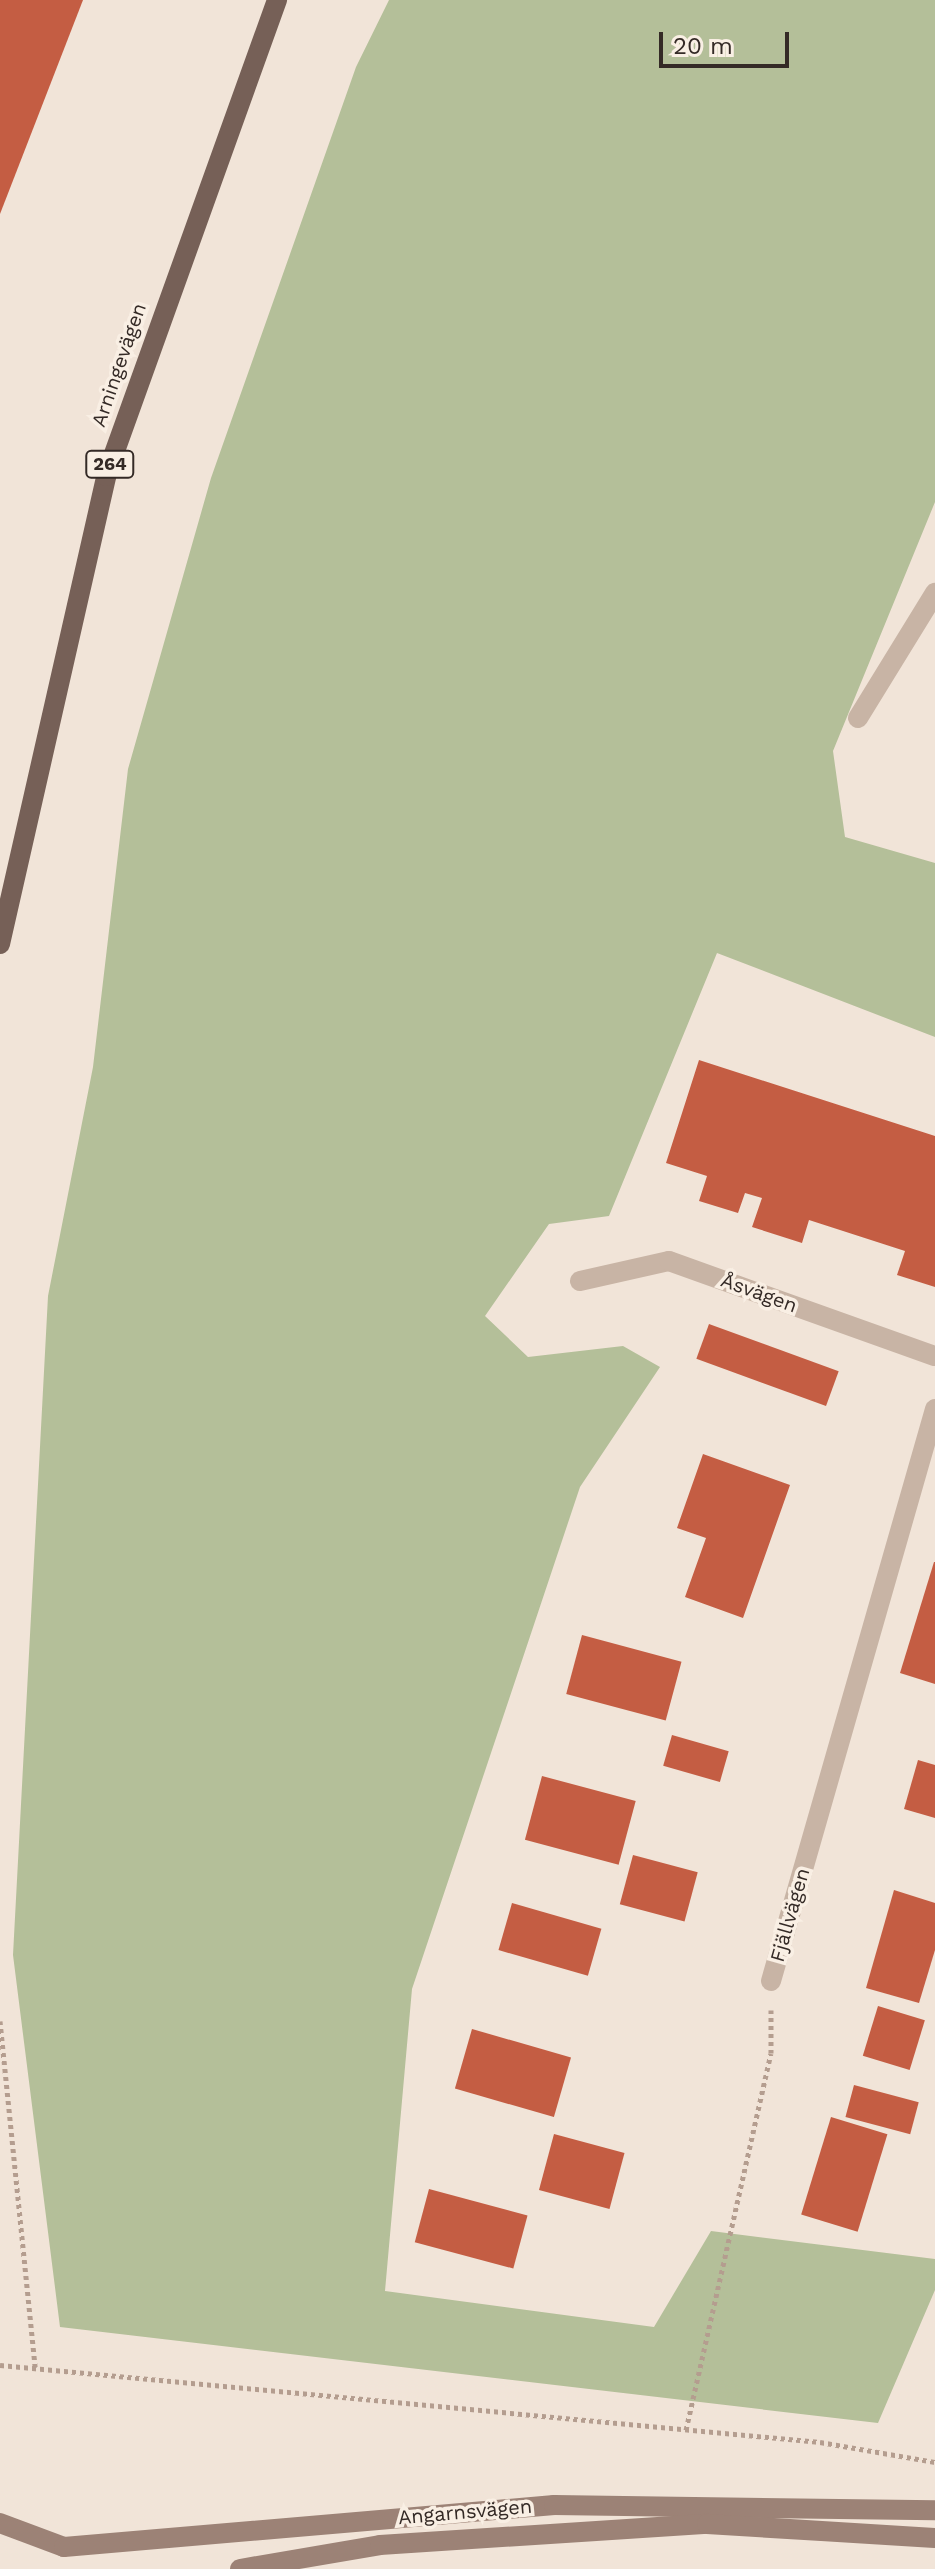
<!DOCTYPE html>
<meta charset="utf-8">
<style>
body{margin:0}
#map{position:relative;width:935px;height:2569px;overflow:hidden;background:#f1e4d8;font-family:"Work Sans",sans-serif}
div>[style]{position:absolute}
.green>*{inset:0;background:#b4bf99}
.building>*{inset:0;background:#c45d43;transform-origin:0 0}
.path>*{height:5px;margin-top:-2.5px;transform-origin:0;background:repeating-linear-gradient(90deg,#b49d8f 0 4px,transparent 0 8px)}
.street>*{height:20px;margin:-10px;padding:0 10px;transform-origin:10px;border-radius:10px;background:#c8b4a5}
.secondary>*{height:20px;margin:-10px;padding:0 10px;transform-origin:10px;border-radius:10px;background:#9c8276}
.primary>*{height:20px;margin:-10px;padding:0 10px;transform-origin:10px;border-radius:10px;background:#766057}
span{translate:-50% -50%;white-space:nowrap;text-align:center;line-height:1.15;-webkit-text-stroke:7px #f9efe4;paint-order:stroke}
.shield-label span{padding:2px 6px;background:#f9efe4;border:2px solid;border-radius:6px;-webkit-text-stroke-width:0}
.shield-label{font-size:18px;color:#342a26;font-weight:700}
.street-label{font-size:20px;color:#342a26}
.scale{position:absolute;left:659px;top:32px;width:130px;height:36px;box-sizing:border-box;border:4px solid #342a26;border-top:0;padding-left:10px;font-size:24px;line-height:28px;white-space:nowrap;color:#342a26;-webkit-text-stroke:6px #f9efe4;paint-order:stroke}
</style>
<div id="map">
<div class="green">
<i style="clip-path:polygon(389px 0,935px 0,935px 502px,833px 751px,845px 837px,935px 863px,935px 1037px,717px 953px,609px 1216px,549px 1224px,485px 1316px,528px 1357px,623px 1346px,660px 1367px,580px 1487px,412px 1989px,385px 2291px,654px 2327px,711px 2231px,935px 2259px,935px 2290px,878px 2423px,60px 2327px,13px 1955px,48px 1296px,93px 1067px,128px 769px,211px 478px,356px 67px)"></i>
</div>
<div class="building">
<i style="clip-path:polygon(0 0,83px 0,0 214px)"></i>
<i style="clip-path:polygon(699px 1060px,935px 1136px,935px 1287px,897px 1275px,905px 1251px,809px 1220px,802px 1243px,752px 1227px,762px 1198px,745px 1193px,738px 1213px,699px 1201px,707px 1176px,666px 1163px)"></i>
<i style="left:709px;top:1324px;width:138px;height:37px;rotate:20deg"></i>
<i style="clip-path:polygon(703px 1454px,790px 1485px,743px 1618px,685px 1597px,706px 1538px,677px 1528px)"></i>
<i style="clip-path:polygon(934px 1562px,935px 1562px,935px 1684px,900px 1673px)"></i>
<i style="left:582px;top:1635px;width:103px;height:61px;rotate:15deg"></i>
<i style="left:672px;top:1735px;width:59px;height:32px;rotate:16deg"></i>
<i style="clip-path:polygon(918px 1760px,935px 1765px,935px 1818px,904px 1809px)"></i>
<i style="left:542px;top:1776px;width:97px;height:66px;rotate:15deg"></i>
<i style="left:633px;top:1855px;width:67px;height:51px;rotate:15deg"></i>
<i style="clip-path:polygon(894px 1890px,935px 1903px,935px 1950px,919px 2003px,866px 1988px)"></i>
<i style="left:512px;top:1903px;width:93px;height:49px;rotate:16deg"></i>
<i style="left:878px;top:2006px;width:49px;height:52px;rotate:17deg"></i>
<i style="left:472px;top:2029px;width:103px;height:62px;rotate:16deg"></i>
<i style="left:854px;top:2085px;width:67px;height:33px;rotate:15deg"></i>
<i style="left:831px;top:2117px;width:59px;height:102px;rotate:17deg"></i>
<i style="left:554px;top:2134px;width:73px;height:58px;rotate:15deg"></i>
<i style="left:429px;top:2189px;width:102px;height:55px;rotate:15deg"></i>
</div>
<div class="path">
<i style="left:0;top:2021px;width:348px;rotate:84.2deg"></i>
<i style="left:0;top:2365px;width:824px;rotate:5.36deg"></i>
<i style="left:820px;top:2442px;width:117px;rotate:9.9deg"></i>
<i style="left:686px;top:2430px;width:386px;rotate:-77.3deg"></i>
<i style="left:771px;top:2053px;width:43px;rotate:-90deg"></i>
</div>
<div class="street">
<i style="left:858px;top:718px;width:147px;rotate:-58.4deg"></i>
<i style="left:580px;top:1281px;width:91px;rotate:-12.7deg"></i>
<i style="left:669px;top:1261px;width:282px;rotate:19.7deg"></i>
<i style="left:771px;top:1981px;width:595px;rotate:-74deg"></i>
</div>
<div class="secondary">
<i style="left:0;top:2523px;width:68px;rotate:20.6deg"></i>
<i style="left:64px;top:2547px;width:492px;rotate:-4.9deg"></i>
<i style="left:554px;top:2505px;width:381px;rotate:0.8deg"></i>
<i style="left:240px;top:2569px;width:142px;rotate:-9.7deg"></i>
<i style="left:380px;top:2545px;width:328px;rotate:-3.7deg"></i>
<i style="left:707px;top:2524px;width:228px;rotate:3.5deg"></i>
</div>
<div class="primary">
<i style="left:0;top:944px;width:480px;rotate:-77.2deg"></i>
<i style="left:106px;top:476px;width:506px;rotate:-70.24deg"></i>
</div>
<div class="shield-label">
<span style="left:110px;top:464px">264</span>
</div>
<div class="street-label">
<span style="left:119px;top:365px;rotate:-71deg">Arningevägen</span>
<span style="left:759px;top:1293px;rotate:20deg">Åsvägen</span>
<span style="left:790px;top:1915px;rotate:-74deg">Fjällvägen</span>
<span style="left:465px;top:2512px;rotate:-5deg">Angarnsvägen</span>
</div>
<div class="scale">20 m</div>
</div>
